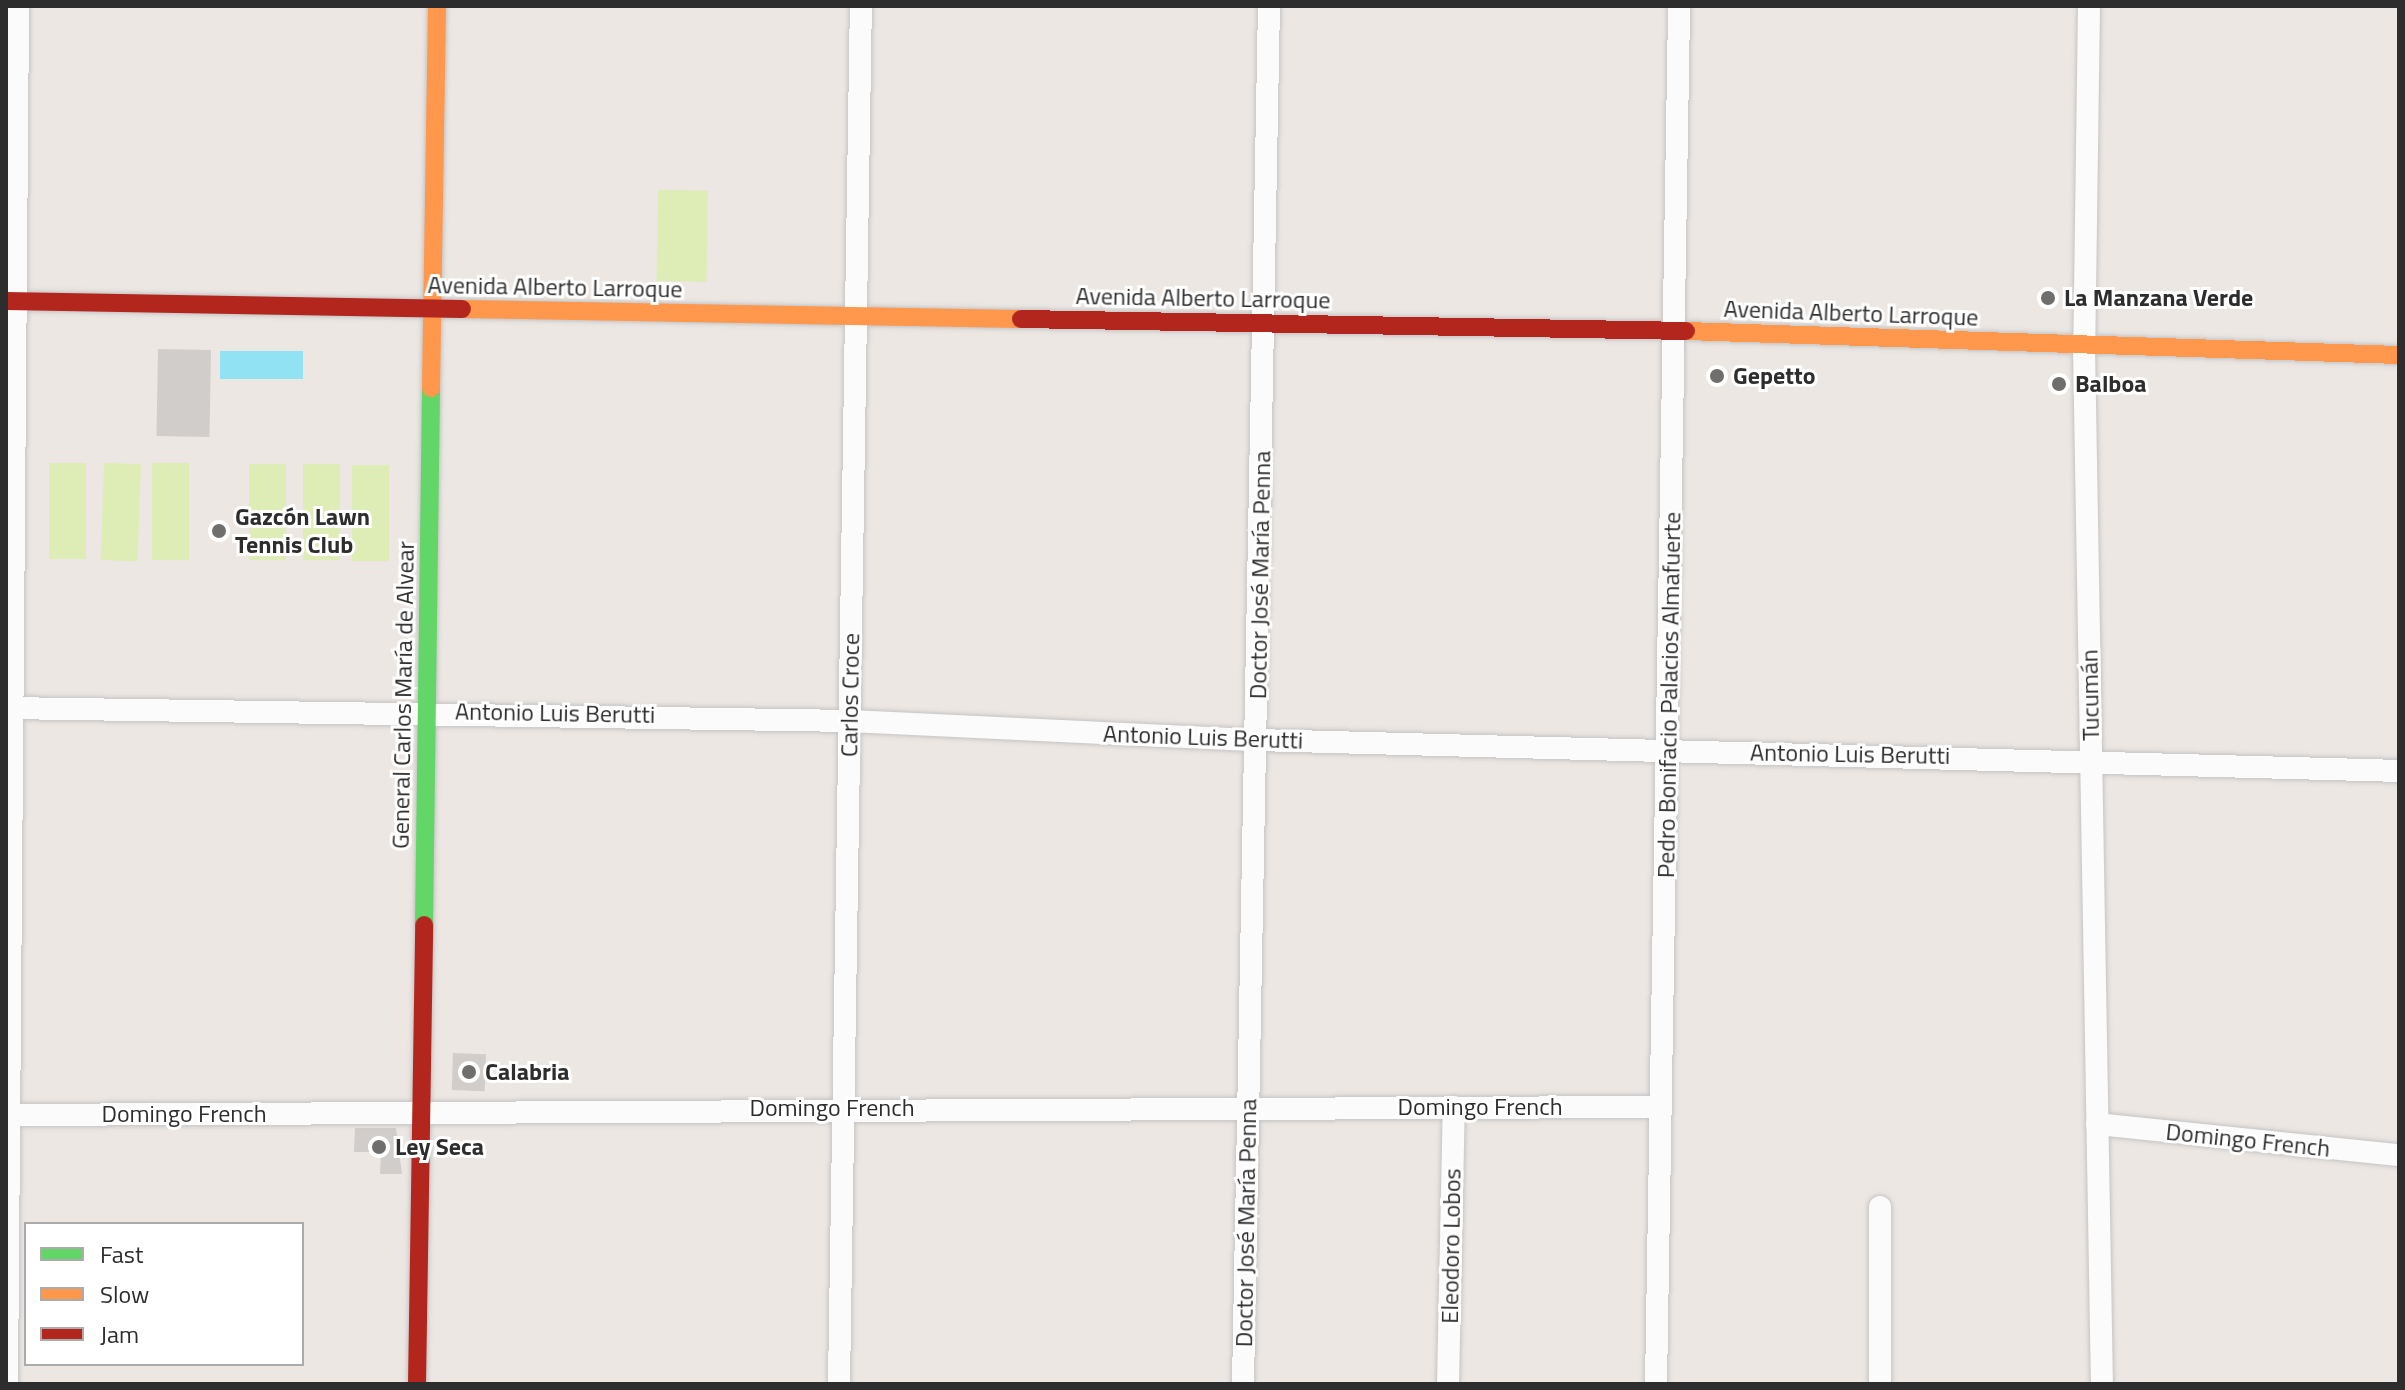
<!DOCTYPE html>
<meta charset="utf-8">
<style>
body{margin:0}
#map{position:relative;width:2405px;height:1390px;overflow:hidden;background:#ece7e3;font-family:"Titillium Web",sans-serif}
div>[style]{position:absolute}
.pitch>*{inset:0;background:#deedb6;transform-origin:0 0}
.water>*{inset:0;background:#91e3f3;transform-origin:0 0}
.building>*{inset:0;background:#d1cdca;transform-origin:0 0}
.roads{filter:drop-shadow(0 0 2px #c5c4c4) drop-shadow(0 0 2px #c5c4c4)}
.street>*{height:22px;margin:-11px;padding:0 11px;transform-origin:11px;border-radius:11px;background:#fcfbfb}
.fast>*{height:18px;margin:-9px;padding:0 9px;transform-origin:9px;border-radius:9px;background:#63d668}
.slow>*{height:18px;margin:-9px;padding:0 9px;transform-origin:9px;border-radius:9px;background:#ff974d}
.jam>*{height:18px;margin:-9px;padding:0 9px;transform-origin:9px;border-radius:9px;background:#b3261e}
.dots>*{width:22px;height:22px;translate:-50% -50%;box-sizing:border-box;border:4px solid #fff;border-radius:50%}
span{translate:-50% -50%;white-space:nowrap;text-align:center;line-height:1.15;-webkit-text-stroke:6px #fff;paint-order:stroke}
.street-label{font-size:24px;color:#2d2d2d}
.poi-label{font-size:24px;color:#2d2d2d;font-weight:700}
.left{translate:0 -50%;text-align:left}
.frame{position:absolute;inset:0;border:8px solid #2d2d2d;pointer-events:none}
.legend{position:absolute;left:24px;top:1222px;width:280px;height:144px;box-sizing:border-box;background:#fff;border:2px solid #ababab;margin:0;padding:10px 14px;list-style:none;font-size:24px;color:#2d2d2d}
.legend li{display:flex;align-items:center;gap:16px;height:40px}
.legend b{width:40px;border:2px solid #ababab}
</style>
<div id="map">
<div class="pitch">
<i style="left:658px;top:190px;width:50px;height:91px;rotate:1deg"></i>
<i style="left:49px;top:463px;width:37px;height:96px"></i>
<i style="left:104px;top:463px;width:37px;height:97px;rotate:2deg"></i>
<i style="left:152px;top:463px;width:37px;height:97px"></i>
<i style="left:249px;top:464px;width:37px;height:96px"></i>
<i style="left:303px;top:464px;width:37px;height:96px"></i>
<i style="left:352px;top:465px;width:37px;height:96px"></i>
</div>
<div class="water">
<i style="left:220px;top:351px;width:83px;height:28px"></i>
</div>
<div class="building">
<i style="left:158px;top:349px;width:53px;height:87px;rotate:1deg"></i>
<i style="left:453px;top:1053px;width:33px;height:37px;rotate:2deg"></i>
<i style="clip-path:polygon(355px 1128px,396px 1128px,402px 1174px,380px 1174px,381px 1152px,354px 1152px)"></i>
</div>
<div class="roads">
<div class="street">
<i style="left:2089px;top:6px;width:340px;rotate:90.8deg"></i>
<i style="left:2084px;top:346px;width:1038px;rotate:89.01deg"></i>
<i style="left:6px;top:708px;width:844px;rotate:0.88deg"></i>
<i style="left:850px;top:721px;width:406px;rotate:2.7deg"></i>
<i style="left:1256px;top:740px;width:1143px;rotate:1.55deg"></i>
<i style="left:6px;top:1115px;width:1652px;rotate:-0.28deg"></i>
<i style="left:2097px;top:1124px;width:304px;rotate:5.9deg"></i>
<i style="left:7px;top:1384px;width:1378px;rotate:-89.54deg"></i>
<i style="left:839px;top:1384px;width:1378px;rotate:-89.09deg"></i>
<i style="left:1243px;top:1384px;width:1378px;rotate:-88.92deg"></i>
<i style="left:1448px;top:1384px;width:277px;rotate:-88.8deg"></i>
<i style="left:1656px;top:1384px;width:1378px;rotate:-89.04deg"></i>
<i style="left:1880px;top:1384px;width:177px;rotate:-90deg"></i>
</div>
<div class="fast">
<i style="left:424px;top:925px;width:537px;rotate:-89.25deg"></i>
</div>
<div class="slow">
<i style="left:462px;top:309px;width:559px;rotate:1.02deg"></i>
<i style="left:1686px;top:331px;width:713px;rotate:1.93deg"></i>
<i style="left:431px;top:388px;width:382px;rotate:-89.1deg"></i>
</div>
<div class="jam">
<i style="left:6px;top:301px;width:456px;rotate:1deg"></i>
<i style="left:1021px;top:319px;width:665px;rotate:1.03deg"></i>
<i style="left:417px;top:1384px;width:459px;rotate:-89.1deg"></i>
</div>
</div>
<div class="dots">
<i style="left:2048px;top:298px;background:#706e6d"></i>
<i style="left:1717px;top:376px;background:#706e6d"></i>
<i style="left:2059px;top:384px;background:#706e6d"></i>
<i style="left:219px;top:531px;background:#706e6d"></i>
<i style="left:469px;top:1072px;background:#706e6d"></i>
<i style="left:379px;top:1147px;background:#706e6d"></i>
</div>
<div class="street-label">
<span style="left:555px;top:287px;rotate:1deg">Avenida Alberto Larroque</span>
<span style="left:1203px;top:298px;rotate:1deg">Avenida Alberto Larroque</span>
<span style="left:1851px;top:313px;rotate:2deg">Avenida Alberto Larroque</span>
<span style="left:1260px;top:575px;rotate:-89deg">Doctor José María Penna</span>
<span style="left:403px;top:695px;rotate:-89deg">General Carlos María de Alvear</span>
<span style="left:850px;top:695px;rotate:-89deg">Carlos Croce</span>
<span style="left:1669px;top:695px;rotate:-89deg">Pedro Bonifacio Palacios Almafuerte</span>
<span style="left:2090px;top:695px;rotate:-91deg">Tucumán</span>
<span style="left:555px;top:713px;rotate:1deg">Antonio Luis Berutti</span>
<span style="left:1203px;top:737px;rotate:2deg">Antonio Luis Berutti</span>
<span style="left:1850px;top:754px;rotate:1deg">Antonio Luis Berutti</span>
<span style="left:1480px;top:1107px">Domingo French</span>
<span style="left:832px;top:1108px">Domingo French</span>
<span style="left:184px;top:1114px">Domingo French</span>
<span style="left:2248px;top:1140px;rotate:6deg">Domingo French</span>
<span style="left:1246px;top:1223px;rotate:-89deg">Doctor José María Penna</span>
<span style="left:1451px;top:1246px;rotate:-89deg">Eleodoro Lobos</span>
</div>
<div class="poi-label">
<span class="left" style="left:2064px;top:298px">La Manzana Verde</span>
<span class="left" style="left:1733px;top:376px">Gepetto</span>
<span class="left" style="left:2075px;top:384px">Balboa</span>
<span class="left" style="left:235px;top:531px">Gazcón Lawn<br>Tennis Club</span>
<span class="left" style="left:485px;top:1072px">Calabria</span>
<span class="left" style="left:395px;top:1147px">Ley Seca</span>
</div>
<div class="frame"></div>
<ul class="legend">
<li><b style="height:10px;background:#63d668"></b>Fast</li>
<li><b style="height:10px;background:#ff974d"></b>Slow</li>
<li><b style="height:10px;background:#b3261e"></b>Jam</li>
</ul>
</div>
